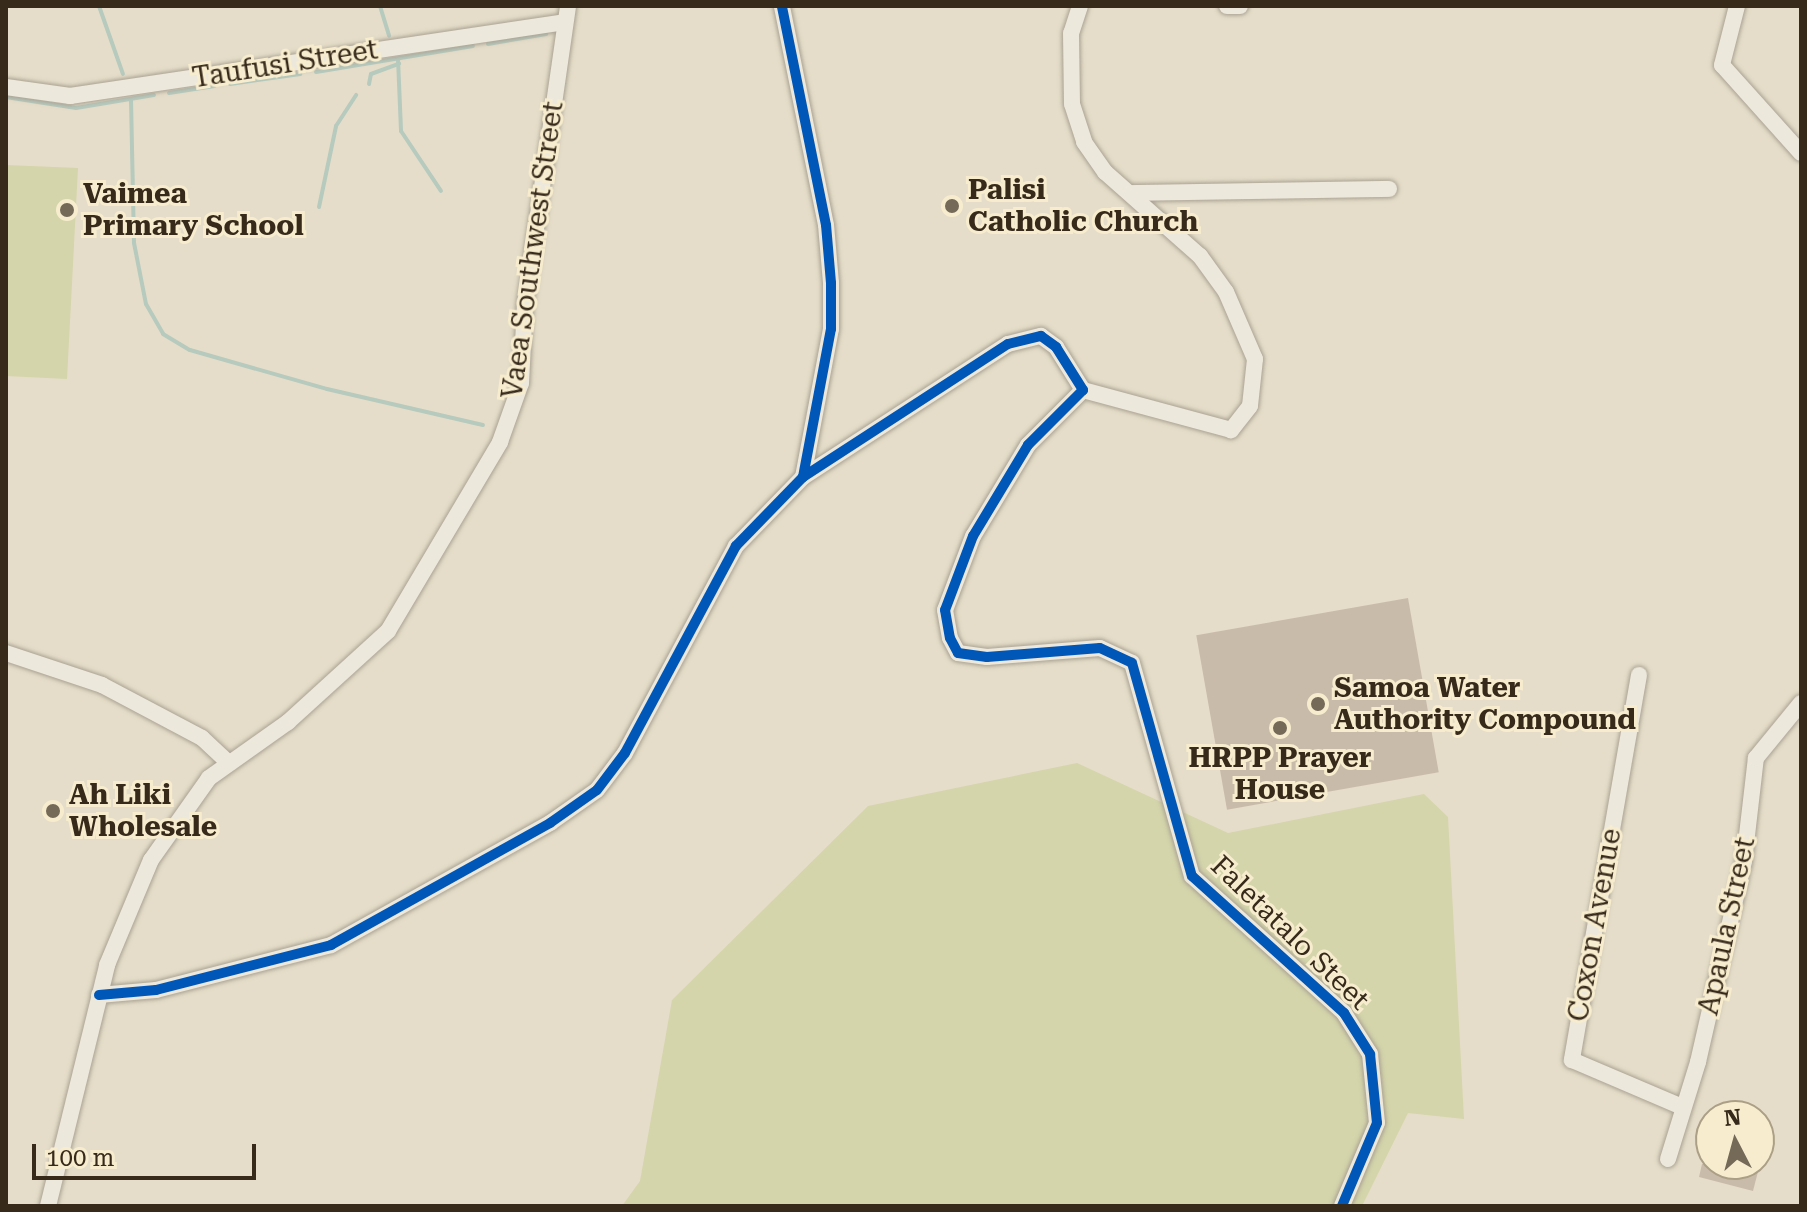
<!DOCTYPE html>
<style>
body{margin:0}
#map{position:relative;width:1807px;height:1212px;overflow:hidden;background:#e5ddc9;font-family:"Roboto Serif",serif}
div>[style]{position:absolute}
.green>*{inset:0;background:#d4d5ab}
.stream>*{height:4px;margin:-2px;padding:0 2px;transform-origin:2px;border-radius:2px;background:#b6cabe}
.building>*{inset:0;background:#c9bbaa;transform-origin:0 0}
.roads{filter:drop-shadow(0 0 2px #aaa293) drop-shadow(0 0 2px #aaa293)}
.minor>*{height:16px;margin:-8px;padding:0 8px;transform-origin:8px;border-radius:8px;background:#ede8dc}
.cycleway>*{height:10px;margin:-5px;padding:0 5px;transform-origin:5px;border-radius:5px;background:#0057b8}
.dots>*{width:22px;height:22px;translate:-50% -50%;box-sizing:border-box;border:4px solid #f7edce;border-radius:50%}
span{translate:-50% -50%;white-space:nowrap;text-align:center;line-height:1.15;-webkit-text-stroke:6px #f7edce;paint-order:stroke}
.street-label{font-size:28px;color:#382a1b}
.poi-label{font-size:28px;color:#382a1b;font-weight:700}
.left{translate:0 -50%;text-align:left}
.frame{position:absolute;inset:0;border:8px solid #382a1b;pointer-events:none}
.north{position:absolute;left:1695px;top:1100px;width:80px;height:80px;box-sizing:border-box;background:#f7edce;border:2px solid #ab9f86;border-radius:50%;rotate:354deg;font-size:22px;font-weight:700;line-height:32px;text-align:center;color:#382a1b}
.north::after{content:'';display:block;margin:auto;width:28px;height:36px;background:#756958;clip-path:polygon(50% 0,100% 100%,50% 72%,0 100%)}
.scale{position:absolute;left:32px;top:1144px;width:224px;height:36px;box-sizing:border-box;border:4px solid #382a1b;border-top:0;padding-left:10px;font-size:24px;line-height:28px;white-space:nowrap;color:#382a1b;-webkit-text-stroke:6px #f7edce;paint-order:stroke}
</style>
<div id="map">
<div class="green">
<i style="clip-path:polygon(6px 165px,78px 168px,67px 379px,6px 376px)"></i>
<i style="clip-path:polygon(1077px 763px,1228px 833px,1424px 794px,1448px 817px,1464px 1119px,1408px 1113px,1362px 1206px,622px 1206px,640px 1181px,672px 1000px,868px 806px)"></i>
</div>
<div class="stream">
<i style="left:99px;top:6px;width:72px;rotate:70.6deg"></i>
<i style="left:380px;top:6px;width:31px;rotate:73deg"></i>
<i style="left:488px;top:44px;width:59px;rotate:-9.8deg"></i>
<i style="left:398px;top:59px;width:72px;rotate:87.6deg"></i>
<i style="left:401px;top:131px;width:72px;rotate:56.3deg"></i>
<i style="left:316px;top:72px;width:159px;rotate:-9.4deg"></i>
<i style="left:230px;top:84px;width:71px;rotate:-8.1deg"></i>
<i style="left:369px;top:84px;width:10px;rotate:-79deg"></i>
<i style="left:371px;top:74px;width:30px;rotate:-20deg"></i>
<i style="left:169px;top:93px;width:46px;rotate:-8.8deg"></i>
<i style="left:6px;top:97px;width:71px;rotate:8.9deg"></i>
<i style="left:76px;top:108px;width:79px;rotate:-9.5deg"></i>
<i style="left:131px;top:100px;width:143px;rotate:88.8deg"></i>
<i style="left:134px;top:243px;width:62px;rotate:78.9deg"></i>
<i style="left:146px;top:304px;width:34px;rotate:60deg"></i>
<i style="left:163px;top:334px;width:31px;rotate:31deg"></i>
<i style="left:190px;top:350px;width:142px;rotate:15.9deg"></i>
<i style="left:327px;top:389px;width:160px;rotate:13deg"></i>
<i style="left:319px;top:207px;width:83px;rotate:-78.1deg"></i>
<i style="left:336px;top:126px;width:37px;rotate:-57deg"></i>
</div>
<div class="building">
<i style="left:1408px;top:598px;width:177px;height:215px;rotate:80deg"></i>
<i style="clip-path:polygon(1702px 1164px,1760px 1164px,1753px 1191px,1699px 1177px)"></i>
</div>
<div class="roads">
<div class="minor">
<i style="left:1080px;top:6px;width:28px;rotate:108deg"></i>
<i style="left:1071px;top:33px;width:71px;rotate:89.2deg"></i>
<i style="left:1072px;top:104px;width:40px;rotate:72deg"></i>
<i style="left:1084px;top:142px;width:37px;rotate:55deg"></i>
<i style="left:1105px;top:172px;width:127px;rotate:41.5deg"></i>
<i style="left:1200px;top:256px;width:44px;rotate:54.2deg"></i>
<i style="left:1226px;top:292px;width:73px;rotate:66.6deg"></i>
<i style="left:1255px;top:359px;width:47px;rotate:96.1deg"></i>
<i style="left:1250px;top:406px;width:31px;rotate:128deg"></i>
<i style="left:1231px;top:430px;width:153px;rotate:-164.9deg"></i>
<i style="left:1227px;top:6px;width:13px"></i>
<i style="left:1737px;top:6px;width:61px;rotate:104.3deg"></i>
<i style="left:1722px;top:65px;width:118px;rotate:48.1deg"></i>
<i style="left:6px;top:87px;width:65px;rotate:8deg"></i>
<i style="left:70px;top:96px;width:500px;rotate:-8.5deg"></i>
<i style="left:1131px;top:193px;width:258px;rotate:-0.9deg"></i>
<i style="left:803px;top:477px;width:244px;rotate:-33deg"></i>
<i style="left:1008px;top:344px;width:34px;rotate:-14deg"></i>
<i style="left:1041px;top:336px;width:19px;rotate:36deg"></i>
<i style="left:1056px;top:347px;width:51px;rotate:57.9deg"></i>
<i style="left:1083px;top:390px;width:78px;rotate:135deg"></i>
<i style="left:1028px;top:445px;width:106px;rotate:121.1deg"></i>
<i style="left:973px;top:536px;width:79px;rotate:110.7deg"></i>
<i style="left:945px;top:610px;width:28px;rotate:80deg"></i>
<i style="left:950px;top:638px;width:17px;rotate:62deg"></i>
<i style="left:958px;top:653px;width:29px;rotate:8deg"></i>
<i style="left:987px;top:657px;width:113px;rotate:-4.6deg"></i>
<i style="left:1100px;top:648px;width:35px;rotate:25deg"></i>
<i style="left:1132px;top:663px;width:221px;rotate:74.3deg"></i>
<i style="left:1192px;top:876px;width:205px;rotate:42deg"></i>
<i style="left:1344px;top:1013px;width:49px;rotate:57.6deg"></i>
<i style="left:1370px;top:1054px;width:69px;rotate:84.2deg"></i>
<i style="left:1377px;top:1123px;width:90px;rotate:112.9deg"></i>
<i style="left:6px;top:653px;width:101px;rotate:18.4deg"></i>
<i style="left:102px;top:685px;width:113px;rotate:27.9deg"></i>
<i style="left:202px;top:738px;width:37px;rotate:43deg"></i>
<i style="left:1639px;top:675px;width:391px;rotate:99.9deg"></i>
<i style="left:1572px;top:1060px;width:117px;rotate:23.1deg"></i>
<i style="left:99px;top:995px;width:57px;rotate:-5deg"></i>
<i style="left:156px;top:990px;width:181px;rotate:-14.4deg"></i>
<i style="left:331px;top:945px;width:251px;rotate:-29.1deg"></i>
<i style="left:550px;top:823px;width:57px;rotate:-35.1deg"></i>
<i style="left:597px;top:790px;width:46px;rotate:-52.9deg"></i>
<i style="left:625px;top:753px;width:235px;rotate:-61.8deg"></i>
<i style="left:736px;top:546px;width:96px;rotate:-45.8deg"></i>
<i style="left:803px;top:477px;width:151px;rotate:-79.3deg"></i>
<i style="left:831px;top:329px;width:46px;rotate:-90deg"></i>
<i style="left:831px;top:283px;width:58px;rotate:-94.9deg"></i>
<i style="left:826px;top:225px;width:223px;rotate:-101.4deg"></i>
<i style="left:1668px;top:1159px;width:102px;rotate:-72.8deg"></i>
<i style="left:1698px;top:1062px;width:206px;rotate:-77.1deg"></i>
<i style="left:1744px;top:861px;width:104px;rotate:-83.4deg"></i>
<i style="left:1756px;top:758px;width:71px;rotate:-50.7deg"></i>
<i style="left:48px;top:1206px;width:248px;rotate:-76.2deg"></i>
<i style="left:107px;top:965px;width:114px;rotate:-67.3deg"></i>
<i style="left:151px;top:860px;width:100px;rotate:-54.7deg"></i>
<i style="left:209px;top:778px;width:97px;rotate:-35.3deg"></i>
<i style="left:288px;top:722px;width:135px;rotate:-42.3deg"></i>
<i style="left:388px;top:631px;width:220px;rotate:-59.3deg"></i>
<i style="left:500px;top:442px;width:63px;rotate:-70.4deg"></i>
<i style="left:521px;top:383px;width:78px;rotate:-87.1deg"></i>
<i style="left:525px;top:305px;width:302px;rotate:-81.8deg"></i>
</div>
</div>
<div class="cycleway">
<i style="left:803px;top:477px;width:244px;rotate:-33deg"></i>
<i style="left:1008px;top:344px;width:34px;rotate:-14deg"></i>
<i style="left:1041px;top:336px;width:19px;rotate:36deg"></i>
<i style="left:1056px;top:347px;width:51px;rotate:57.9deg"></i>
<i style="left:1083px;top:390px;width:78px;rotate:135deg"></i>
<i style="left:1028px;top:445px;width:106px;rotate:121.1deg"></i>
<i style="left:973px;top:536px;width:79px;rotate:110.7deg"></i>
<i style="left:945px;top:610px;width:28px;rotate:80deg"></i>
<i style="left:950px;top:638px;width:17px;rotate:62deg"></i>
<i style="left:958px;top:653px;width:29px;rotate:8deg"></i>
<i style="left:987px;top:657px;width:113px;rotate:-4.6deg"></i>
<i style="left:1100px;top:648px;width:35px;rotate:25deg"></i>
<i style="left:1132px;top:663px;width:221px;rotate:74.3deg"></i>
<i style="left:1192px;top:876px;width:205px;rotate:42deg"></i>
<i style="left:1344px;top:1013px;width:49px;rotate:57.6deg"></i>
<i style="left:1370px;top:1054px;width:69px;rotate:84.2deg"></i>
<i style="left:1377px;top:1123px;width:90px;rotate:112.9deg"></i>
<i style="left:99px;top:995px;width:57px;rotate:-5deg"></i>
<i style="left:156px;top:990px;width:181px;rotate:-14.4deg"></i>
<i style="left:331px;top:945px;width:251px;rotate:-29.1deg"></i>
<i style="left:550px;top:823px;width:57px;rotate:-35.1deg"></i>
<i style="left:597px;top:790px;width:46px;rotate:-52.9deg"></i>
<i style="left:625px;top:753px;width:235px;rotate:-61.8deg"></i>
<i style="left:736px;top:546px;width:96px;rotate:-45.8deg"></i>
<i style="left:803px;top:477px;width:151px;rotate:-79.3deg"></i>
<i style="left:831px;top:329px;width:46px;rotate:-90deg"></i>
<i style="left:831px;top:283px;width:58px;rotate:-94.9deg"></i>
<i style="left:826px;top:225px;width:223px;rotate:-101.4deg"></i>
</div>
<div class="dots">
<i style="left:952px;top:206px;background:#756958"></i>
<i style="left:67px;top:210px;background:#756958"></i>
<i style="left:1318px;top:704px;background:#756958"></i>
<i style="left:1280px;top:728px;background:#756958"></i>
<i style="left:53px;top:811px;background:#756958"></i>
</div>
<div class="street-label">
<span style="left:285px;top:64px;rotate:-9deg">Taufusi Street</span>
<span style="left:533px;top:250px;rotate:-82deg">Vaea Southwest Street</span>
<span style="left:1595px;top:925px;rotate:-80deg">Coxon Avenue</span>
<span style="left:1727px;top:926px;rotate:-78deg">Apaula Street</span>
<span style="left:1290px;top:933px;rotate:44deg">Faletatalo Steet</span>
</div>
<div class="poi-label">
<span class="left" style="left:968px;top:206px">Palisi<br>Catholic Church</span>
<span class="left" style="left:83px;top:210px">Vaimea<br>Primary School</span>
<span class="left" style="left:1334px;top:704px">Samoa Water<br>Authority Compound</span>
<span style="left:1280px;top:774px">HRPP Prayer<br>House</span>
<span class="left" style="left:69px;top:811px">Ah Liki<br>Wholesale</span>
</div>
<div class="frame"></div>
<div class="north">N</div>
<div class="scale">100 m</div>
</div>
